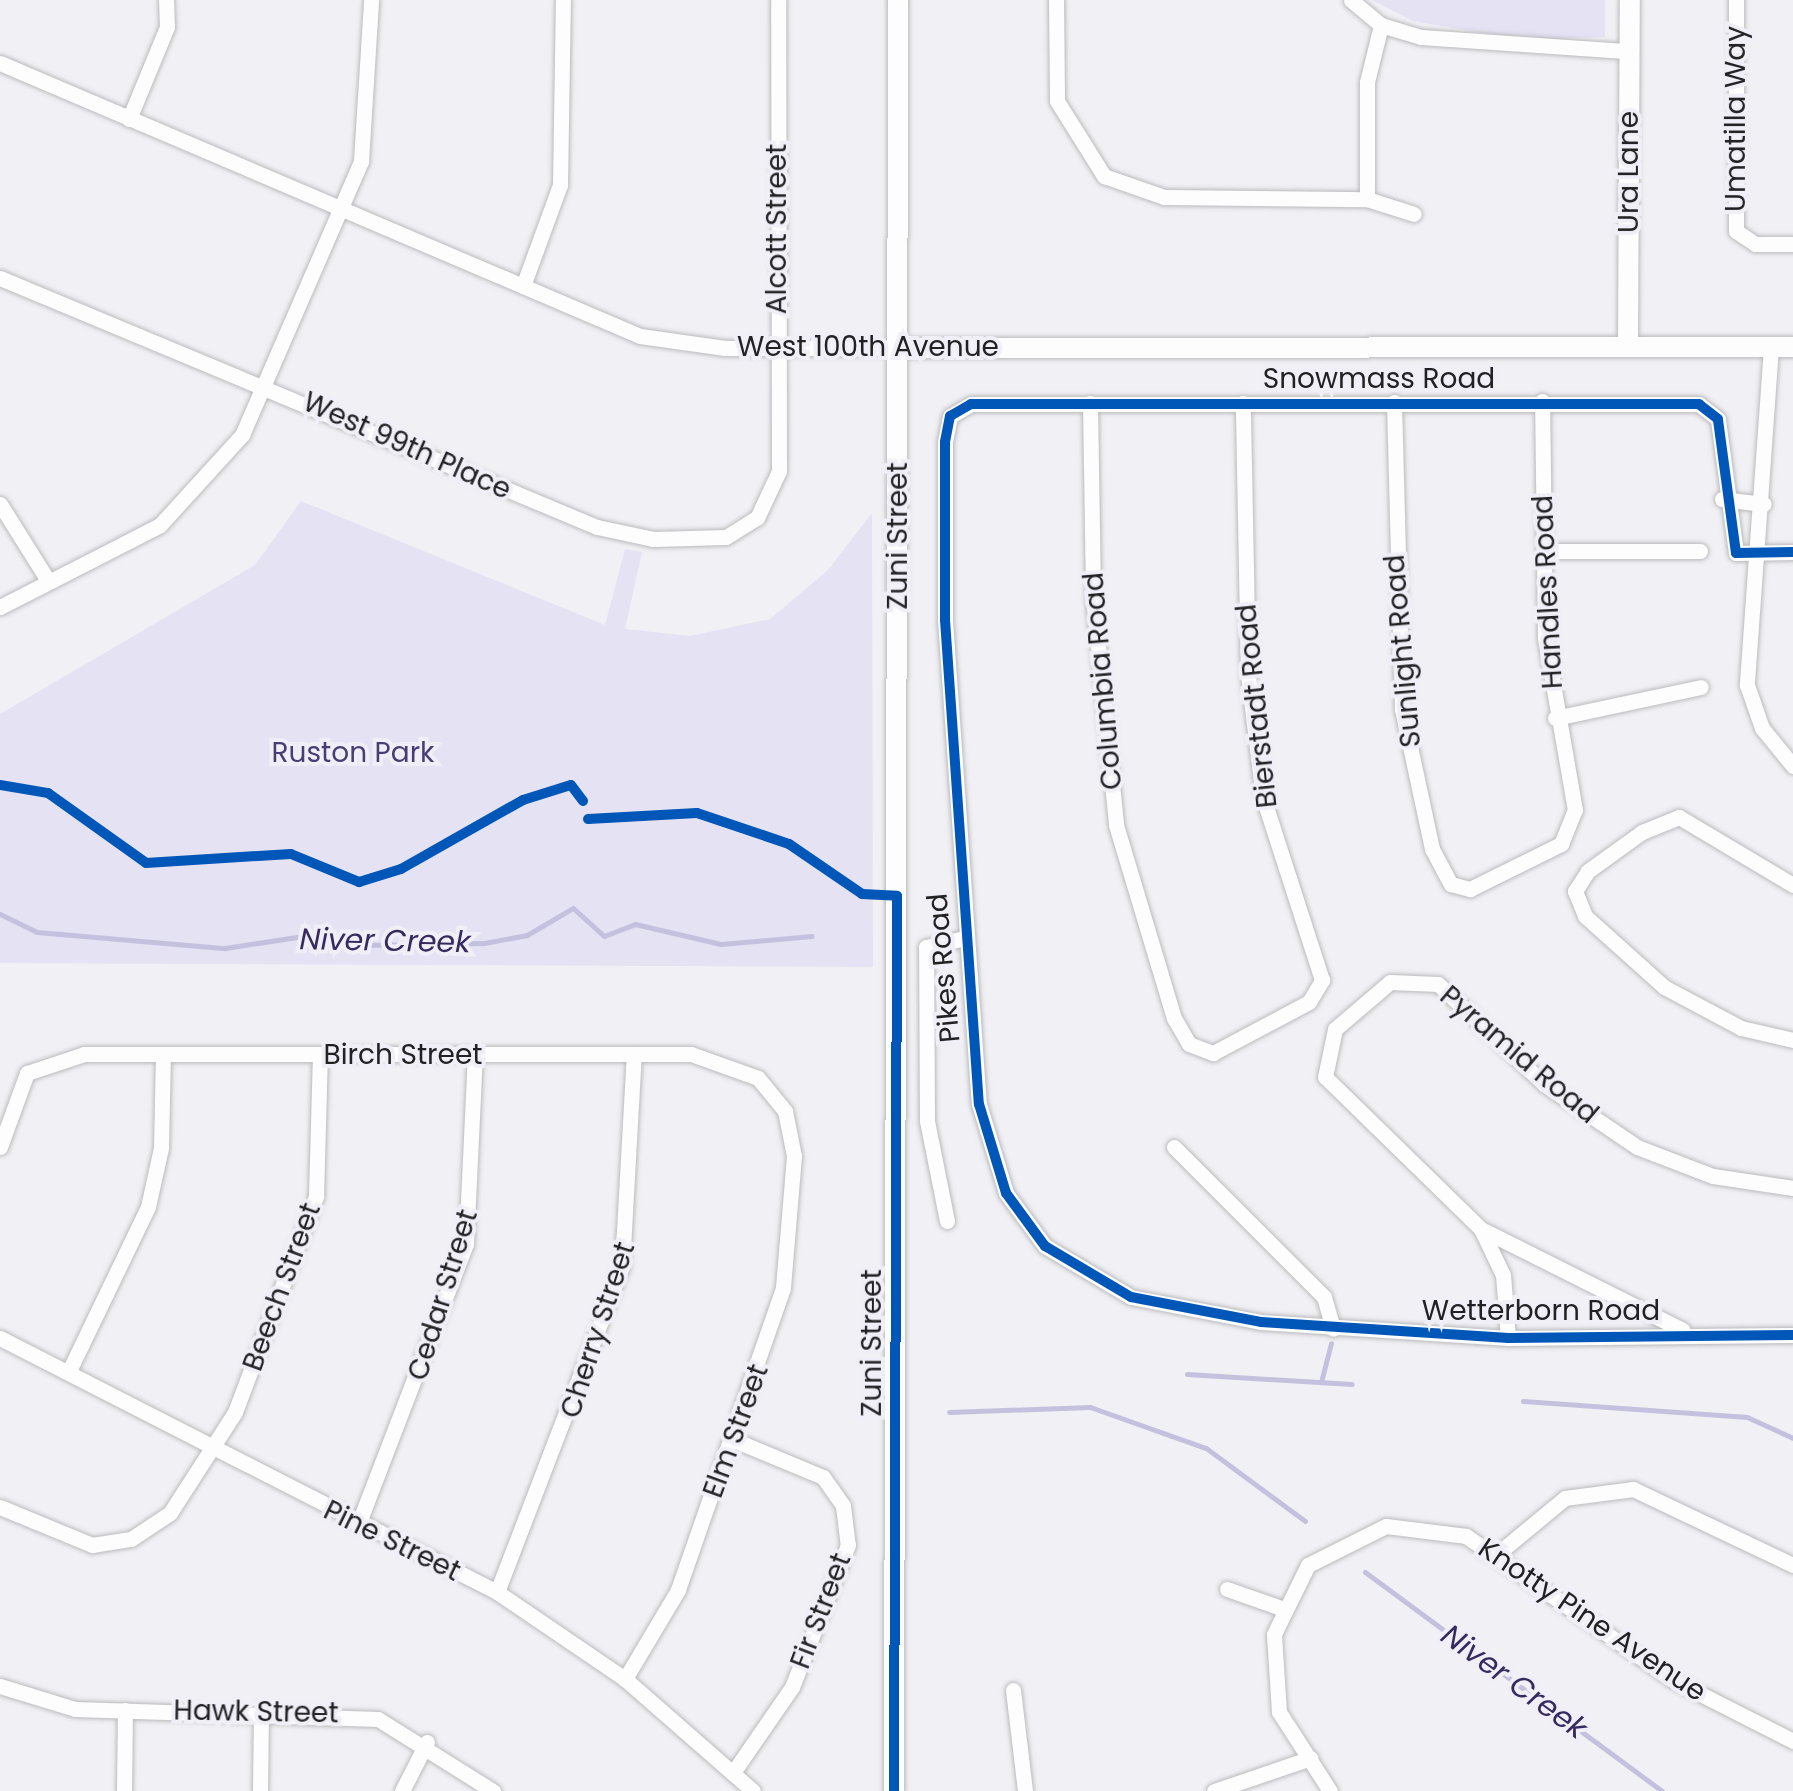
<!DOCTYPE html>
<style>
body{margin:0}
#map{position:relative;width:1793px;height:1791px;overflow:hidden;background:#f1f1f5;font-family:Poppins,sans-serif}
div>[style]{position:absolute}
.green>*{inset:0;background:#e4e2f3}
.stream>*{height:5px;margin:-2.5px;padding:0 2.5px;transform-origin:2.5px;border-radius:2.5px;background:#c4c1df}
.roads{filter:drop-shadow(0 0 2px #bbbbbe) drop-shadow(0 0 2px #bbbbbe)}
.minor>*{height:15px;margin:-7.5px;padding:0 7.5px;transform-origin:7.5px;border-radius:7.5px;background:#fdfdfe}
.tertiary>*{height:20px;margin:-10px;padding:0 10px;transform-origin:10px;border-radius:10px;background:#fdfdfe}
.cycleway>*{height:10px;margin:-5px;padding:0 5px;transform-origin:5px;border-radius:5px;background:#0057b8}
span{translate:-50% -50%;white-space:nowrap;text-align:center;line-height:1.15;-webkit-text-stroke:8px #f0eff7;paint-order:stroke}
.street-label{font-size:28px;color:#222124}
.park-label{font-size:28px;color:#493e74}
.water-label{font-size:30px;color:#362a5e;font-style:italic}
</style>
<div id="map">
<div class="green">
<i style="clip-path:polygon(1372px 0,1605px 0,1605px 37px,1523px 40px,1413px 21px)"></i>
<i style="clip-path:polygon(301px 501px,605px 625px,625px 549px,642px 552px,625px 629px,690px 636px,770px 619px,828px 570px,872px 513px,873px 967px,0 963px,0 714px,255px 565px)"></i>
</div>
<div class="stream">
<i style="left:0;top:914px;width:41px;rotate:25.9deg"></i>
<i style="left:37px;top:932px;width:189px;rotate:4.9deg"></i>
<i style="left:225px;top:948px;width:86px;rotate:-8.7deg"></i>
<i style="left:310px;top:935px;width:56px;rotate:10.3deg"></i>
<i style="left:365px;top:945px;width:119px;rotate:-1deg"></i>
<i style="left:484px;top:943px;width:44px;rotate:-10.5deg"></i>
<i style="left:527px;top:935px;width:53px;rotate:-30.4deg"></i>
<i style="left:573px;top:908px;width:42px;rotate:42.1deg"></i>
<i style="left:604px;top:936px;width:33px;rotate:-21deg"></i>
<i style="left:635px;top:924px;width:88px;rotate:13.1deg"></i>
<i style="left:721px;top:944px;width:91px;rotate:-5deg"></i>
<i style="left:1187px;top:1374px;width:165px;rotate:3.5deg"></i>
<i style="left:1321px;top:1382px;width:40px;rotate:-75.6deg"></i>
<i style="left:1523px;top:1401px;width:225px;rotate:4.1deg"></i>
<i style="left:1747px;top:1417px;width:51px;rotate:24.5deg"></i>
<i style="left:949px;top:1412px;width:141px;rotate:-2deg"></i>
<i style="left:1090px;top:1407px;width:123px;rotate:19.5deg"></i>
<i style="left:1206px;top:1448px;width:123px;rotate:36.4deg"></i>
<i style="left:1365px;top:1572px;width:369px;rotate:36.4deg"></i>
</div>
<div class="roads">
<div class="minor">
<i style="left:1056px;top:0;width:101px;rotate:89.4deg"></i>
<i style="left:1057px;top:101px;width:89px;rotate:57.9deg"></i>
<i style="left:1104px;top:176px;width:64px;rotate:19.3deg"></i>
<i style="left:1164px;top:197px;width:203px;rotate:0.6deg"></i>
<i style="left:1367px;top:199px;width:49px;rotate:17.7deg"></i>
<i style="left:1351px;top:0;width:39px;rotate:40deg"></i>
<i style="left:1381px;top:25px;width:42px;rotate:16.7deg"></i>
<i style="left:1421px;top:37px;width:208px;rotate:3.9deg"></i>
<i style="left:1736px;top:0;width:231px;rotate:90deg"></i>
<i style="left:1736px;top:231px;width:23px;rotate:34deg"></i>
<i style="left:1755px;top:244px;width:38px"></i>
<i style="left:0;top:63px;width:696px;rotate:23.1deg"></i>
<i style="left:640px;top:336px;width:86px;rotate:8deg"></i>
<i style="left:725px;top:348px;width:173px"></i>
<i style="left:129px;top:119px;width:100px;rotate:-67.6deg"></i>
<i style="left:167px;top:27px;width:27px;rotate:-92deg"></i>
<i style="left:1367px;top:199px;width:117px;rotate:-90deg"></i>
<i style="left:1367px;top:82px;width:59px;rotate:-76.2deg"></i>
<i style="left:0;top:278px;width:647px;rotate:22.64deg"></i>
<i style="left:597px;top:527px;width:57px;rotate:12.1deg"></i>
<i style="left:653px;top:539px;width:73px;rotate:-1.6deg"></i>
<i style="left:726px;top:537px;width:36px;rotate:-32deg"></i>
<i style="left:757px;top:518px;width:52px;rotate:-64.9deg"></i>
<i style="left:779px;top:471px;width:471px;rotate:-90.1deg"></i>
<i style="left:523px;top:286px;width:108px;rotate:-69.9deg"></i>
<i style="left:560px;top:185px;width:185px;rotate:-89.1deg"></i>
<i style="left:1771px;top:347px;width:339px;rotate:94.1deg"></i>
<i style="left:1747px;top:685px;width:46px;rotate:70.8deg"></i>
<i style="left:1762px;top:728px;width:49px;rotate:50.8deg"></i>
<i style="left:1394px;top:402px;width:307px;rotate:88.5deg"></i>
<i style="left:1402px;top:709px;width:143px;rotate:77.9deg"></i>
<i style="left:1432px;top:849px;width:40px;rotate:62deg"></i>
<i style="left:1451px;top:884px;width:20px;rotate:15deg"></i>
<i style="left:1470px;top:889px;width:102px;rotate:-26.3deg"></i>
<i style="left:1561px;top:844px;width:37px;rotate:-68deg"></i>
<i style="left:1575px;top:810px;width:175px;rotate:-99.9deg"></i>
<i style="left:1545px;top:638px;width:237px;rotate:-90.7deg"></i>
<i style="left:1090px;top:403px;width:194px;rotate:89.1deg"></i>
<i style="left:1093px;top:597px;width:229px;rotate:84.2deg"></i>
<i style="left:1116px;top:825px;width:202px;rotate:73.3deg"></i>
<i style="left:1174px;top:1018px;width:30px;rotate:60deg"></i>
<i style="left:1189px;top:1044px;width:26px;rotate:21deg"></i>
<i style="left:1213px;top:1053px;width:109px;rotate:-28deg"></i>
<i style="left:1309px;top:1002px;width:26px;rotate:-59deg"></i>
<i style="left:1322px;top:980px;width:192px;rotate:-107.9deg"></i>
<i style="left:1263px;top:797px;width:124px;rotate:-97deg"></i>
<i style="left:1248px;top:674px;width:271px;rotate:-91.1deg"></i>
<i style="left:1722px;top:499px;width:42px;rotate:6.8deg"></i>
<i style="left:0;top:504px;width:92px;rotate:57.9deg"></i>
<i style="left:1544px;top:551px;width:156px"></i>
<i style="left:1793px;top:552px;width:57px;rotate:179deg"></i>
<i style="left:1736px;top:553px;width:135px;rotate:-97.7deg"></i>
<i style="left:1718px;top:419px;width:24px;rotate:-142deg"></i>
<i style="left:1699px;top:404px;width:728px;rotate:180deg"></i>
<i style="left:971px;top:404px;width:24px;rotate:150deg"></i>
<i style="left:950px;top:416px;width:26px;rotate:101deg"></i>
<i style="left:945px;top:442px;width:178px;rotate:90deg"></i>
<i style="left:945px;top:620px;width:485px;rotate:86deg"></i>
<i style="left:979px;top:1104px;width:93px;rotate:73.1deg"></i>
<i style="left:1006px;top:1193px;width:66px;rotate:53.7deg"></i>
<i style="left:1045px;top:1246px;width:100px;rotate:30.7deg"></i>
<i style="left:1131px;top:1297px;width:132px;rotate:10.9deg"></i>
<i style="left:1261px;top:1322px;width:248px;rotate:3.7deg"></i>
<i style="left:1508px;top:1338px;width:285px;rotate:-0.6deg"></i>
<i style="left:0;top:607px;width:180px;rotate:-27.1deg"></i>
<i style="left:160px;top:525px;width:122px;rotate:-47.7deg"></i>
<i style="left:242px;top:435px;width:299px;rotate:-66.5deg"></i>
<i style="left:361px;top:161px;width:161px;rotate:-86.4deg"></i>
<i style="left:1555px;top:718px;width:149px;rotate:-12deg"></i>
<i style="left:1793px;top:885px;width:133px;rotate:-149.2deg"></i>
<i style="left:1679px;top:817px;width:40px;rotate:158deg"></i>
<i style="left:1642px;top:832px;width:67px;rotate:144.2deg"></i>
<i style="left:1588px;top:871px;width:24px;rotate:123deg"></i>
<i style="left:1575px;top:891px;width:27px;rotate:68deg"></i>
<i style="left:1585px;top:916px;width:106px;rotate:41.9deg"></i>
<i style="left:1664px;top:987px;width:87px;rotate:28deg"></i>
<i style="left:1741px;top:1028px;width:53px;rotate:13deg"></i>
<i style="left:0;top:1147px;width:79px;rotate:-70deg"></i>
<i style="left:27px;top:1073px;width:60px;rotate:-18.4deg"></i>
<i style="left:84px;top:1054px;width:607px"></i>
<i style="left:691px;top:1054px;width:71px;rotate:19.7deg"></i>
<i style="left:758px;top:1078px;width:43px;rotate:50.7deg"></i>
<i style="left:785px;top:1111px;width:46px;rotate:78.7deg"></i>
<i style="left:794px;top:1156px;width:132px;rotate:94.8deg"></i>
<i style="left:783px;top:1288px;width:320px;rotate:109.2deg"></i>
<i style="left:678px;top:1590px;width:104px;rotate:120.8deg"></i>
<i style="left:1174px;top:1147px;width:212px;rotate:45deg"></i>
<i style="left:1324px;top:1297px;width:33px;rotate:74deg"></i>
<i style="left:947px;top:1221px;width:102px;rotate:-101.3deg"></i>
<i style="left:927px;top:1121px;width:174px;rotate:-90.3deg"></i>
<i style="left:926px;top:947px;width:37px;rotate:-13deg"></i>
<i style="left:1485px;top:1231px;width:221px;rotate:26.6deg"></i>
<i style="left:0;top:1338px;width:558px;rotate:27.07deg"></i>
<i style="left:497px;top:1592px;width:155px;rotate:34.2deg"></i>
<i style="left:625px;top:1679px;width:170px;rotate:41.2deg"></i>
<i style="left:1508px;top:1338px;width:63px;rotate:-94.5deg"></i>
<i style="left:1503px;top:1275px;width:51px;rotate:-115.6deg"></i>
<i style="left:1481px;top:1229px;width:218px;rotate:-135.7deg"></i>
<i style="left:1325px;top:1077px;width:49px;rotate:-78.2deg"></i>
<i style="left:1335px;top:1029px;width:72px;rotate:-40.5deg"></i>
<i style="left:1390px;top:982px;width:48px;rotate:2.4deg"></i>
<i style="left:1438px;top:984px;width:146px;rotate:43.3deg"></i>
<i style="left:1544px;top:1084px;width:112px;rotate:34.1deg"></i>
<i style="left:1637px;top:1147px;width:81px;rotate:20.9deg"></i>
<i style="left:1713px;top:1176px;width:81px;rotate:8.5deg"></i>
<i style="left:69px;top:1371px;width:182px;rotate:-64.3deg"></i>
<i style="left:148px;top:1207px;width:60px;rotate:-77.6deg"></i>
<i style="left:161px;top:1148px;width:92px;rotate:-88.8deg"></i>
<i style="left:734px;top:1440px;width:96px;rotate:22.6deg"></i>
<i style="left:823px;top:1477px;width:35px;rotate:55deg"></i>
<i style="left:843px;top:1506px;width:39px;rotate:83deg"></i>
<i style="left:848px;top:1545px;width:153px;rotate:111.5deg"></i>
<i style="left:792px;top:1687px;width:102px;rotate:124.6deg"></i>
<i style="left:0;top:1507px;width:100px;rotate:22.4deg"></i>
<i style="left:92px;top:1545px;width:39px;rotate:-9deg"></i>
<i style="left:131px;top:1539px;width:47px;rotate:-33.7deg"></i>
<i style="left:170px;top:1513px;width:120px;rotate:-57.2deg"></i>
<i style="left:235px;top:1412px;width:231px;rotate:-69.4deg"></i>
<i style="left:316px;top:1196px;width:141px;rotate:-88.4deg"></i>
<i style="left:358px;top:1525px;width:301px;rotate:-69deg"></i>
<i style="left:466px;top:1244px;width:190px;rotate:-87.3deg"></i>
<i style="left:1496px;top:1555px;width:89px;rotate:-39.6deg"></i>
<i style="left:1565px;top:1498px;width:69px;rotate:-7.5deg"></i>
<i style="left:1633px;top:1489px;width:177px;rotate:25.4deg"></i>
<i style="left:1227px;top:1589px;width:57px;rotate:19.4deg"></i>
<i style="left:497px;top:1592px;width:349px;rotate:-69deg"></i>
<i style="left:622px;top:1266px;width:212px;rotate:-86.8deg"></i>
<i style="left:0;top:1686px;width:78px;rotate:17deg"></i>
<i style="left:75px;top:1709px;width:303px;rotate:1.9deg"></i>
<i style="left:378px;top:1719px;width:136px;rotate:32.1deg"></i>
<i style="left:1013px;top:1690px;width:102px;rotate:83.2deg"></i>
<i style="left:124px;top:1791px;width:81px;rotate:-89.3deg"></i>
<i style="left:260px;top:1791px;width:81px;rotate:-89.3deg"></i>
<i style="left:402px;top:1791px;width:55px;rotate:-63deg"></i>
<i style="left:1214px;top:1791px;width:102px;rotate:-18.8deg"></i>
<i style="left:1330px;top:1791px;width:94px;rotate:-122.8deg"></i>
<i style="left:1279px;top:1712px;width:78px;rotate:-93.7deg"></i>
<i style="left:1274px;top:1634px;width:77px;rotate:-63.8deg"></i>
<i style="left:1308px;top:1565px;width:87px;rotate:-26.6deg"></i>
<i style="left:1386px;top:1526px;width:81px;rotate:7.1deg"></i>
<i style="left:1466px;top:1536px;width:252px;rotate:34.8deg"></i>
<i style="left:1673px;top:1680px;width:135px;rotate:26.9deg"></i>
</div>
<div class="tertiary">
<i style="left:1628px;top:345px;width:345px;rotate:-89.7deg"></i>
<i style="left:898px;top:348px;width:895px;rotate:-0.06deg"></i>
<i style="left:894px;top:1791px;width:1791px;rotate:-89.87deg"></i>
</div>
</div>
<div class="cycleway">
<i style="left:1793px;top:552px;width:57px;rotate:179deg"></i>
<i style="left:1736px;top:553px;width:135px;rotate:-97.7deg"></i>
<i style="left:1718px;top:419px;width:24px;rotate:-142deg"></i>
<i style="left:1699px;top:404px;width:728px;rotate:180deg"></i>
<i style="left:971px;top:404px;width:24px;rotate:150deg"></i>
<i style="left:950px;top:416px;width:26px;rotate:101deg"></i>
<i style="left:945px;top:442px;width:178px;rotate:90deg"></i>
<i style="left:945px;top:620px;width:485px;rotate:86deg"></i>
<i style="left:979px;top:1104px;width:93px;rotate:73.1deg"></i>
<i style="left:1006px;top:1193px;width:66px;rotate:53.7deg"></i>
<i style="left:1045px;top:1246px;width:100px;rotate:30.7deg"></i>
<i style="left:1131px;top:1297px;width:132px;rotate:10.9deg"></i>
<i style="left:1261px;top:1322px;width:248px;rotate:3.7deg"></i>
<i style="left:1508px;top:1338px;width:285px;rotate:-0.6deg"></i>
<i style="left:0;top:785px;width:49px;rotate:9.5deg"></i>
<i style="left:48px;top:793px;width:120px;rotate:35.5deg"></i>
<i style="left:146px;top:863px;width:145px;rotate:-3.6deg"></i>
<i style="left:291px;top:854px;width:74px;rotate:22.4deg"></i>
<i style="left:359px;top:882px;width:44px;rotate:-17.2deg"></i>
<i style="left:401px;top:869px;width:140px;rotate:-29.5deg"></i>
<i style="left:523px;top:800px;width:50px;rotate:-17.4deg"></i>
<i style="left:571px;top:785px;width:20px;rotate:53deg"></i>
<i style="left:588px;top:819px;width:109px;rotate:-3.2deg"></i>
<i style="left:697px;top:813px;width:97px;rotate:18.6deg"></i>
<i style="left:789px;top:844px;width:88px;rotate:34.4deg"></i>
<i style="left:862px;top:894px;width:35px;rotate:3deg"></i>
<i style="left:897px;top:896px;width:895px;rotate:90.19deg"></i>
</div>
<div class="street-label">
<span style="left:1736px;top:119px;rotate:-90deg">Umatilla Way</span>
<span style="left:1629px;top:172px;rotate:-90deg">Ura Lane</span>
<span style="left:777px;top:229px;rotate:-90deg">Alcott Street</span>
<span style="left:868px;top:347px">West 100th Avenue</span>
<span style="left:1379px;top:379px">Snowmass Road</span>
<span style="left:407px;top:446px;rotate:24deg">West 99th Place</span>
<span style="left:898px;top:536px;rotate:-90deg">Zuni Street</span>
<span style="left:1548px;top:592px;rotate:-93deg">Handles Road</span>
<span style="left:1403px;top:651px;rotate:-95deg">Sunlight Road</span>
<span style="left:1103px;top:681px;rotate:-95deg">Columbia Road</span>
<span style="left:1257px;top:706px;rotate:-96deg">Bierstadt Road</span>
<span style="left:944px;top:968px;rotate:-95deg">Pikes Road</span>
<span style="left:403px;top:1055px">Birch Street</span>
<span style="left:1519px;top:1055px;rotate:40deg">Pyramid Road</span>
<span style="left:282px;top:1287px;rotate:-70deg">Beech Street</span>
<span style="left:443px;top:1295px;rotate:-73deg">Cedar Street</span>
<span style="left:1541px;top:1311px">Wetterborn Road</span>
<span style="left:598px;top:1330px;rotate:-72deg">Cherry Street</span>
<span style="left:872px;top:1343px;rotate:-90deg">Zuni Street</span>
<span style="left:736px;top:1431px;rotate:-70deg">Elm Street</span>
<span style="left:392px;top:1541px;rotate:26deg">Pine Street</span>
<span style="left:821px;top:1611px;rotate:-69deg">Fir Street</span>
<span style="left:1592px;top:1620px;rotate:34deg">Knotty Pine Avenue</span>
<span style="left:256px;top:1712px;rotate:1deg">Hawk Street</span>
</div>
<div class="park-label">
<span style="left:353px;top:753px">Ruston Park</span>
</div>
<div class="water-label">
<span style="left:385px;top:941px;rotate:1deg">Niver Creek</span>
<span style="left:1514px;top:1682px;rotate:36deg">Niver Creek</span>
</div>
</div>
